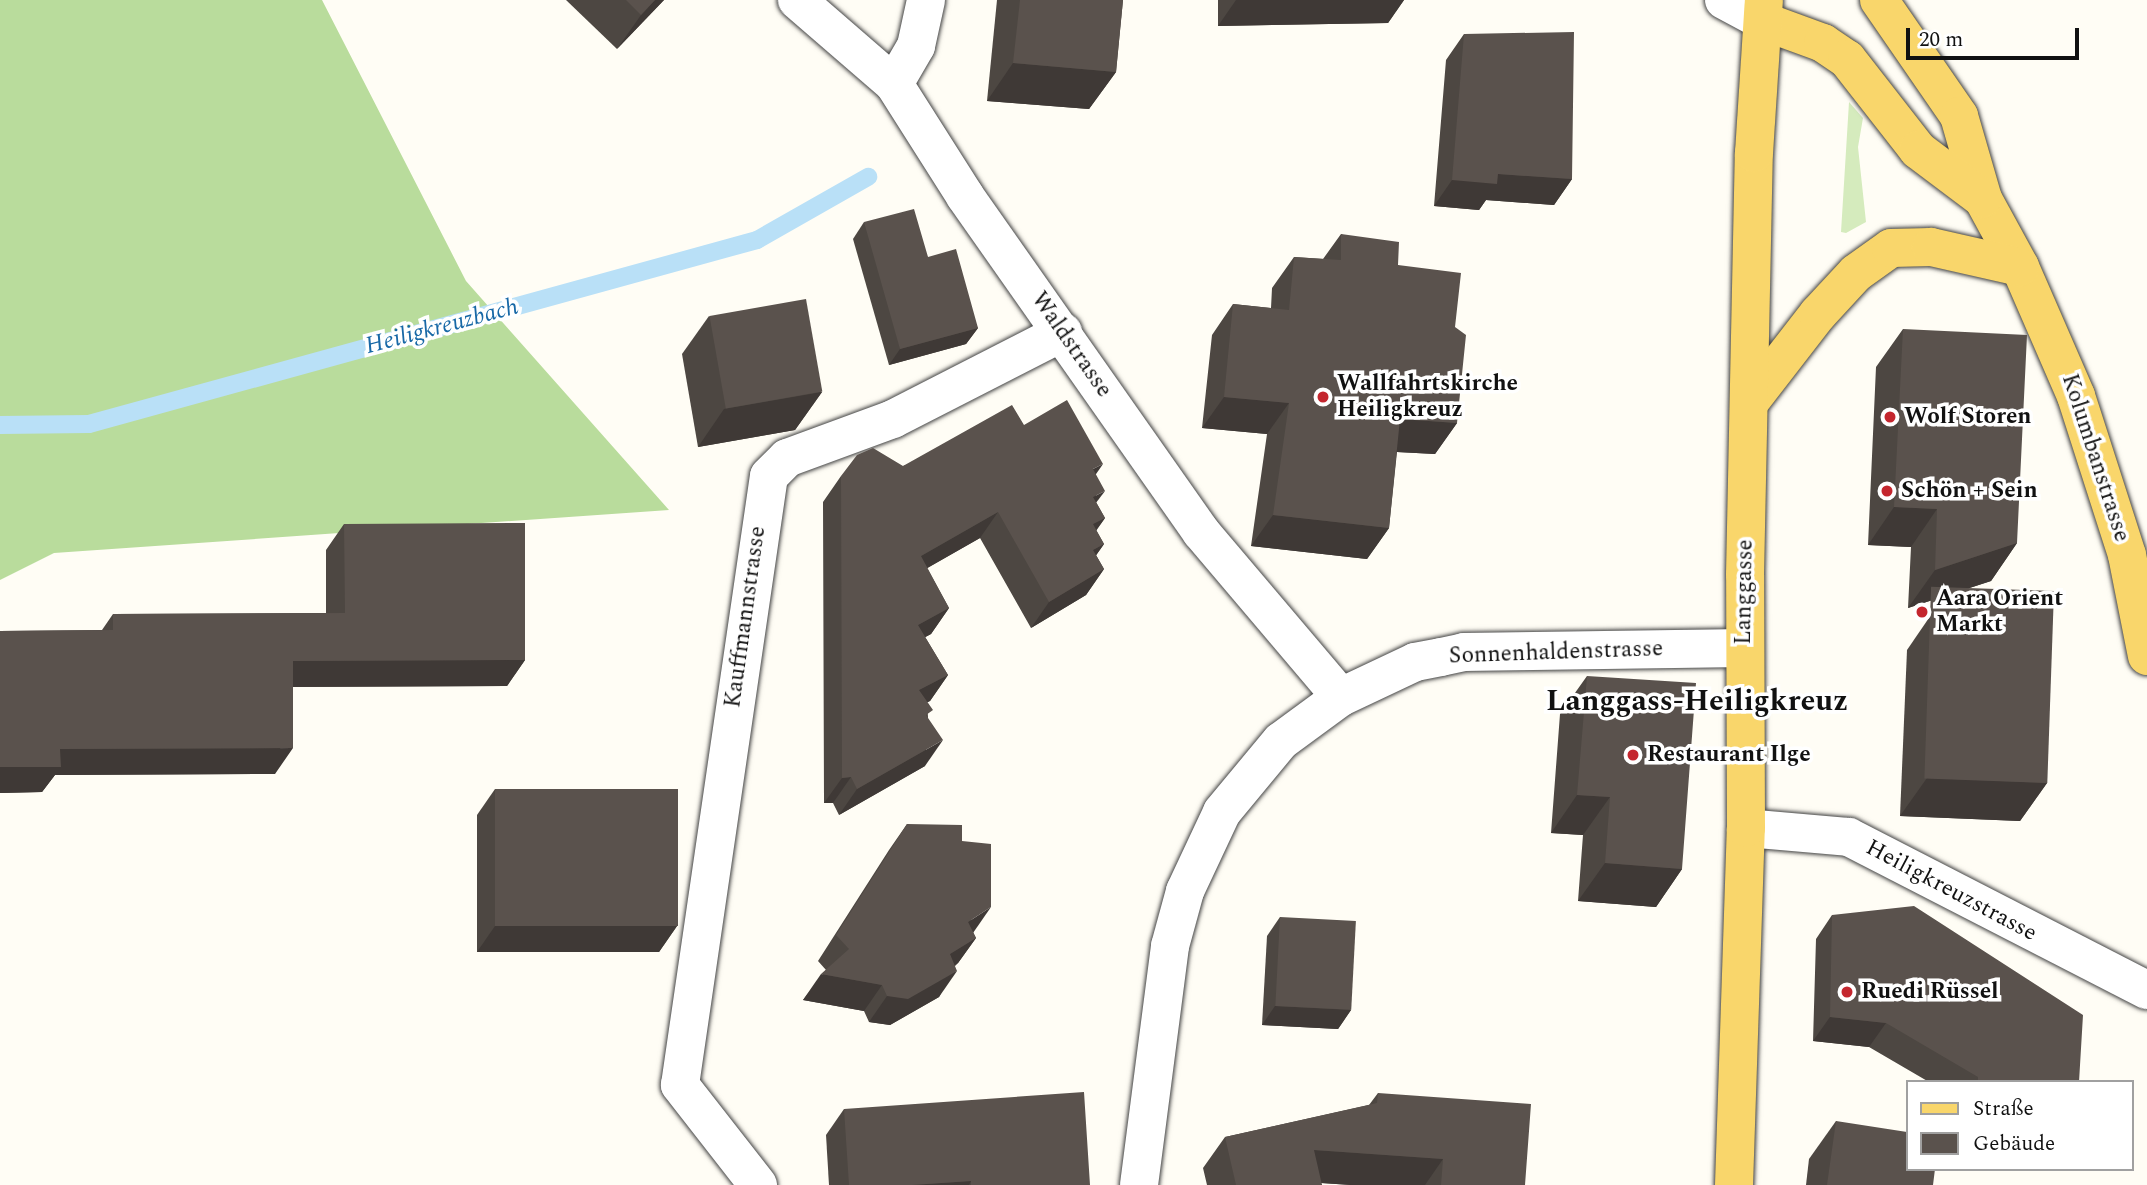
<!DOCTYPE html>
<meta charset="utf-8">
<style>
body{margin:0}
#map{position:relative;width:2147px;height:1185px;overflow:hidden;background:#fffdf5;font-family:Spectral,serif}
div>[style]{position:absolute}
.green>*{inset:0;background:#d5ebbd}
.forest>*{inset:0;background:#b9dc9c}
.stream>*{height:18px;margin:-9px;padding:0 9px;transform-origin:9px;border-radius:9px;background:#b9e0f7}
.roads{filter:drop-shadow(0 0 2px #444) drop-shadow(0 0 2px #444)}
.minor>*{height:38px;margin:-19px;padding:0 19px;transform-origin:19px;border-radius:19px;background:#fff}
.major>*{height:38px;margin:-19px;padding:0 19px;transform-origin:19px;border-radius:19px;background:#f9d66b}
.wall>*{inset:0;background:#4d4742}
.shaded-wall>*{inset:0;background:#3f3936}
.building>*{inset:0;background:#5a524d;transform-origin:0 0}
.dots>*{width:19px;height:19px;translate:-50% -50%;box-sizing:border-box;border:4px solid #fff;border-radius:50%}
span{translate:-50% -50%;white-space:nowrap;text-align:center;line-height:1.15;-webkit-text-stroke:7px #fff;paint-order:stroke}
.street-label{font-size:23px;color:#111}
.poi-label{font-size:23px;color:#111;font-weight:700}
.left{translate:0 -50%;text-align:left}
.water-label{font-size:24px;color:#1768a6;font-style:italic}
.district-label{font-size:30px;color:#111;font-weight:700}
.legend{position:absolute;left:1906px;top:1080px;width:228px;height:91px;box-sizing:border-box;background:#fff;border:2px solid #a0a0a0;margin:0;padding:9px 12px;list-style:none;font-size:21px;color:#111}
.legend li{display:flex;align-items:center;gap:14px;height:35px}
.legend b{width:35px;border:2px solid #a0a0a0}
.scale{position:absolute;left:1906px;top:28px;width:173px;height:32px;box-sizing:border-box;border:4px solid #111;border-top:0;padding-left:9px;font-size:21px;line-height:24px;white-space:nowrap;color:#111;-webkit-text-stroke:5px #fff;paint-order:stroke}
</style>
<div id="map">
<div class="green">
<i style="clip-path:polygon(1849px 102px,1863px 118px,1858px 147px,1866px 222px,1846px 233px,1841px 232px)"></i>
</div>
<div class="forest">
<i style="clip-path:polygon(0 0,322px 0,466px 281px,669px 510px,54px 553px,0 580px)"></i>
</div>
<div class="stream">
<i style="left:0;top:425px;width:89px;rotate:-0.6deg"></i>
<i style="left:89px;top:424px;width:693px;rotate:-15.4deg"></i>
<i style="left:757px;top:240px;width:128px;rotate:-29.6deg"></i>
</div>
<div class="roads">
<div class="minor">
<i style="left:797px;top:0;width:128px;rotate:40.9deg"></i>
<i style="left:894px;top:84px;width:133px;rotate:57.6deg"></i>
<i style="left:965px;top:196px;width:411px;rotate:54.9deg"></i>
<i style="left:1201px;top:532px;width:216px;rotate:49.7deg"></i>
<i style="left:1724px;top:0;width:44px;rotate:28.3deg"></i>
<i style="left:894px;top:84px;width:44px;rotate:-59.9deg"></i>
<i style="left:916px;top:46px;width:47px;rotate:-77.7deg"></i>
<i style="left:1746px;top:828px;width:103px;rotate:5deg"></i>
<i style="left:1849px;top:837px;width:335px;rotate:27.2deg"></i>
<i style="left:758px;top:1185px;width:127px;rotate:-128deg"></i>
<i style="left:680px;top:1085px;width:615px;rotate:-81.69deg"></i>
<i style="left:769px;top:476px;width:25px;rotate:-45deg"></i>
<i style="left:787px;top:458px;width:113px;rotate:-20.2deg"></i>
<i style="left:893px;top:419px;width:191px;rotate:-27.1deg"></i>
<i style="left:1139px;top:1185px;width:241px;rotate:-82.6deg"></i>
<i style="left:1170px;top:946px;width:57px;rotate:-74.7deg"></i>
<i style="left:1185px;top:891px;width:87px;rotate:-64.9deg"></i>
<i style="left:1222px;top:812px;width:92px;rotate:-50.3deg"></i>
<i style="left:1281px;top:741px;width:74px;rotate:-36.3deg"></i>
<i style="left:1341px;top:697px;width:82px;rotate:-25.3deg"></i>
<i style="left:1415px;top:662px;width:26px;rotate:-11deg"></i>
<i style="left:1441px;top:657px;width:24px;rotate:-12deg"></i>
<i style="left:1464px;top:652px;width:280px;rotate:-0.8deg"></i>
</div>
<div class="major">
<i style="left:1879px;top:0;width:141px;rotate:55.4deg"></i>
<i style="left:1959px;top:116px;width:86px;rotate:73.9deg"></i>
<i style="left:1983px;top:199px;width:77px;rotate:61.4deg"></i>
<i style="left:2020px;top:267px;width:141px;rotate:66.5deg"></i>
<i style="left:2076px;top:396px;width:167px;rotate:72.2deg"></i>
<i style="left:2127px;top:555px;width:103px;rotate:78.8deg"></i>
<i style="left:1763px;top:21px;width:64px;rotate:20.1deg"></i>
<i style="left:1823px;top:43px;width:29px;rotate:34deg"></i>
<i style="left:1847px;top:59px;width:115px;rotate:52deg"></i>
<i style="left:1918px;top:150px;width:81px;rotate:37deg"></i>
<i style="left:1752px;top:399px;width:108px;rotate:-52.2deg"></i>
<i style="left:1818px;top:314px;width:56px;rotate:-47.2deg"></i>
<i style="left:1856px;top:273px;width:43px;rotate:-35.5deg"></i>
<i style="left:1891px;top:248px;width:40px;rotate:-1.4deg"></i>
<i style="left:1931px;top:247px;width:91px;rotate:12.7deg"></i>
<i style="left:1734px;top:1185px;width:357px;rotate:-88.1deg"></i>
<i style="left:1746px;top:828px;width:253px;rotate:-90.2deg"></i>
<i style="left:1745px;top:575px;width:422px;rotate:-88.8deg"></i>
<i style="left:1754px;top:153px;width:153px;rotate:-86.3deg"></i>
</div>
</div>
<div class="wall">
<i style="clip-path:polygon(566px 0,664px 0,617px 49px)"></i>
<i style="clip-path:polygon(997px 0,1123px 0,1116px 72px,1089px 109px,987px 101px)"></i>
<i style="clip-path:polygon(1218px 0,1404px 0,1388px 23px,1218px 26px)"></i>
<i style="clip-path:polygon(1464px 34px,1572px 179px,1554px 205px,1486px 200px,1479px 210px,1434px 206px,1446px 60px)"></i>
<i style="clip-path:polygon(864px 222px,928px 257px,978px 328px,966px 344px,889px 365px,853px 239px)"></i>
<i style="clip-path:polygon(1341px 234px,1398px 265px,1455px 327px,1457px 423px,1435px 454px,1397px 452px,1389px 528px,1367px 559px,1251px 546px,1267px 434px,1202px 428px,1212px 335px,1233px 304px,1271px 308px,1272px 288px,1294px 257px,1323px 259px)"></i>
<i style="clip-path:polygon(709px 316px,822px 392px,795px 430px,698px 447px,682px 354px)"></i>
<i style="clip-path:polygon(1903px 329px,2017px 543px,1991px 581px,1908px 608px,1911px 547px,1868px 545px,1876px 367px)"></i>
<i style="clip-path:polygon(1024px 425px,1096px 475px,1096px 502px,1105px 518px,1096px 530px,1104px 544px,1096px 555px,1104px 569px,1086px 595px,1031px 628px,980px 538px,927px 568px,949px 608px,931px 634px,925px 637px,948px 675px,930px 701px,927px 702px,928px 717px,925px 766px,839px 815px,833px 803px,824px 803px,823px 502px,841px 476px,903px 466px)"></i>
<i style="clip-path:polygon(344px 524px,525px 660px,507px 686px,293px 687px,275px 774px,55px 775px,42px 792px,0 793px,0 631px,102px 630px,113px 614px,326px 613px,326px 550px)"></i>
<i style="clip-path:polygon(1933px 612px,2047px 783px,2020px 821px,1900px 816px,1907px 650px)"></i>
<i style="clip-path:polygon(1587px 676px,1682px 869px,1656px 907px,1578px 901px,1583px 835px,1551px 833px,1560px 714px)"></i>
<i style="clip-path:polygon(495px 789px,677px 926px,659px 952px,477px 952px,477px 815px)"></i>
<i style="clip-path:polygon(907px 824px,962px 841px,973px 932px,976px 938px,958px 963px,955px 966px,939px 997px,890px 1025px,869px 1022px,864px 1011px,803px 1000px,826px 970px,818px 961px,889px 850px)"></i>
<i style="clip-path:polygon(1832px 915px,2079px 1082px,1929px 1082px,1869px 1047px,1813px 1041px,1816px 939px)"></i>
<i style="clip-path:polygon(1280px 917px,1351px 1010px,1338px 1029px,1262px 1025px,1267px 936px)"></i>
<i style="clip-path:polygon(1378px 1093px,1525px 1185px,1351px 1185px,1321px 1183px,1322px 1185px,1207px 1185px,1203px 1168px,1225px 1137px,1369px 1105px)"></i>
<i style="clip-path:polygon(844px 1109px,1090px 1185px,829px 1185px,826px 1135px)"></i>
<i style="clip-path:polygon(1836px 1121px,1933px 1185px,1806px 1185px,1809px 1159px)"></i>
</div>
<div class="shaded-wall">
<i style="clip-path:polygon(655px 0,664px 0,617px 49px,641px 15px)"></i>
<i style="clip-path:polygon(1236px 0,1404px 0,1388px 23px,1218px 26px)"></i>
<i style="clip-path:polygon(1013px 63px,1116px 72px,1089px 109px,987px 101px)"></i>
<i style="clip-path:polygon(1498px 174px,1572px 179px,1554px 205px,1486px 200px,1479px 210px,1434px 206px,1452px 180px)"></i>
<i style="clip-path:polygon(978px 328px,966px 344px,889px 365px,900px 349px)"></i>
<i style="clip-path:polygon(822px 392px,795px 430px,698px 447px,724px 409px)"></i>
<i style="clip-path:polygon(1224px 397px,1289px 403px,1267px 434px,1202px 428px)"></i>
<i style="clip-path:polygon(1400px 419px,1457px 423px,1435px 454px,1378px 451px)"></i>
<i style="clip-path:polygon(1103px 464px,1085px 490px,1093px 469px)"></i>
<i style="clip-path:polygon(1105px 491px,1086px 516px,1093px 497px)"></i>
<i style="clip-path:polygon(1894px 507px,1937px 509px,1911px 547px,1868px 545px)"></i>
<i style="clip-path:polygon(998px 512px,980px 538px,903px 582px,921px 556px)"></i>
<i style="clip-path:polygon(1273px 515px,1389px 528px,1367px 559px,1251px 546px)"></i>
<i style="clip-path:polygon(1105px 518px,1087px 544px,1093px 524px)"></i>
<i style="clip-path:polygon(2017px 543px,1991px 581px,1908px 608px,1935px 570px)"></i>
<i style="clip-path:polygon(1104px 544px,1086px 570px,1093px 550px)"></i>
<i style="clip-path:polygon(1104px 569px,1086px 595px,1031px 628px,1049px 602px)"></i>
<i style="clip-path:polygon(949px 608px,931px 634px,900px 651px,918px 625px)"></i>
<i style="clip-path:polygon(525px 660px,507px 686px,274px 687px,293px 661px)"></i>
<i style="clip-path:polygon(948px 675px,930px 701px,901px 716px,919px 690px)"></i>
<i style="clip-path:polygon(943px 740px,925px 766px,839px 815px,857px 789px)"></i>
<i style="clip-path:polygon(293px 748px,275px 774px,55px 775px,42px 792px,0 793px,0 767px,60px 749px)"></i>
<i style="clip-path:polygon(851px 777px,833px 803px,824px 803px,842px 778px)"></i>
<i style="clip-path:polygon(1927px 778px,2047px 783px,2020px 821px,1900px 816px)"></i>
<i style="clip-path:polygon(1577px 795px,1610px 797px,1583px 835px,1551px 833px)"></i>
<i style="clip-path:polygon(1605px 863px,1682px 869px,1656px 907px,1578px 901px)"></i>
<i style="clip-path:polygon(991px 907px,973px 933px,968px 922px)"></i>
<i style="clip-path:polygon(495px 926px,677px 926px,659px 952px,477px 952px)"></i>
<i style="clip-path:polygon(976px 938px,958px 963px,932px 980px,950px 954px)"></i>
<i style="clip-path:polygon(957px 971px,939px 997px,890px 1025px,869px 1022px,887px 996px)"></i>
<i style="clip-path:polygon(821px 974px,882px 985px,864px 1011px,803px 1000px)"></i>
<i style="clip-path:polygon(1275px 1006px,1351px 1010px,1338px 1029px,1262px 1025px)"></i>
<i style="clip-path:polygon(1830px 1017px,1886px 1023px,1869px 1047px,1813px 1041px)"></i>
<i style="clip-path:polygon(1314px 1150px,1443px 1159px,1425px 1185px,1351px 1185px,1292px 1181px)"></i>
<i style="clip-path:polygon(971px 1181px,969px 1185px,912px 1185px)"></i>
</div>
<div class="building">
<i style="clip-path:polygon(626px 0,655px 0,641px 15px)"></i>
<i style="clip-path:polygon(1020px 0,1123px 0,1116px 72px,1013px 63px)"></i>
<i style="clip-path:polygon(1574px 32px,1572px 179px,1498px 174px,1497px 184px,1452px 180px,1464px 34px)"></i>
<i style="clip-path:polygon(914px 209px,928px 257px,956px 249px,978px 328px,900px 349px,864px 222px)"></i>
<i style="clip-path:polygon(1341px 234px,1399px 242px,1398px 265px,1461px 273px,1455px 327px,1466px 335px,1457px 423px,1400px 419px,1389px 528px,1273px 515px,1289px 403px,1224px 397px,1233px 304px,1289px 310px,1294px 257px,1341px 260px)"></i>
<i style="left:806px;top:299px;width:94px;height:98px;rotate:80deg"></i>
<i style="clip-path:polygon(1903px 329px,2027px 335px,2017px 543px,1935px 570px,1937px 509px,1894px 507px)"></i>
<i style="clip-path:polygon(1067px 400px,1103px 464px,1093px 469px,1105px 491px,1093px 497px,1105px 518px,1093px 524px,1104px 544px,1093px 550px,1104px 569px,1049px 602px,998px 512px,921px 556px,949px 608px,918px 625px,948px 675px,919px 690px,933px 710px,926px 715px,943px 740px,857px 789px,851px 777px,842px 778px,841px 476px,857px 455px,873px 448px,903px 466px,1012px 405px,1024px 425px)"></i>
<i style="clip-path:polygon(525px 523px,525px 660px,293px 661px,293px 748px,60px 749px,61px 767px,0 767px,0 631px,113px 630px,113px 614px,345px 613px,344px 524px)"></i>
<i style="left:2054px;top:591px;width:192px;height:123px;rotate:92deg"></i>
<i style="clip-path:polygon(1587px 676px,1696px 683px,1682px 869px,1605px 863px,1610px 797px,1577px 795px)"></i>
<i style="left:495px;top:789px;width:183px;height:137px"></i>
<i style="clip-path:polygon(907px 824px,962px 825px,962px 841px,991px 844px,991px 907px,968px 922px,976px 938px,950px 954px,957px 971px,908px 999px,887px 996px,882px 985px,821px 974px,849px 949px,836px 935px)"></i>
<i style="clip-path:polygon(1914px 906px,2083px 1015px,2079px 1082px,1978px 1082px,1978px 1077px,1886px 1023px,1830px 1017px,1832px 915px)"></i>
<i style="left:1280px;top:917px;width:76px;height:89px;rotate:3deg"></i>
<i style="clip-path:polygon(1084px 1092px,1090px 1185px,971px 1185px,971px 1181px,912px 1185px,849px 1185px,844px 1109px)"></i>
<i style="clip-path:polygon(1378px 1093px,1531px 1104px,1525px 1185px,1441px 1185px,1443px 1159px,1314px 1150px,1322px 1185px,1236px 1185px,1225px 1137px,1377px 1103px)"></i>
<i style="clip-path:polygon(1836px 1121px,1907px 1132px,1907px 1169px,1935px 1169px,1933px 1185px,1827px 1185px)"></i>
</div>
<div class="dots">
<i style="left:1323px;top:397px;background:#c4262e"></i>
<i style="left:1890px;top:417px;background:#c4262e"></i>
<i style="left:1887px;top:491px;background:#c4262e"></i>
<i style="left:1922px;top:612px;background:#c4262e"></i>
<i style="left:1633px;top:755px;background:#c4262e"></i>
<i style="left:1847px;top:992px;background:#c4262e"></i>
</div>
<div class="street-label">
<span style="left:1071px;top:345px;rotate:55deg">Waldstrasse</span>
<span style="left:2095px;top:458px;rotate:72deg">Kolumbanstrasse</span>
<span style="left:1745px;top:592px;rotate:-89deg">Langgasse</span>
<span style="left:746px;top:617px;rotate:-82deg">Kauffmannstrasse</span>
<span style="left:1556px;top:653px;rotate:-2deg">Sonnenhaldenstrasse</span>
<span style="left:1951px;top:891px;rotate:28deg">Heiligkreuzstrasse</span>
</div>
<div class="poi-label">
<span class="left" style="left:1337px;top:397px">Wallfahrtskirche<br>Heiligkreuz</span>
<span class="left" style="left:1904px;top:417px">Wolf Storen</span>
<span class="left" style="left:1901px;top:491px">Schön + Sein</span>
<span class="left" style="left:1936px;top:612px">Aara Orient<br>Markt</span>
<span class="left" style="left:1647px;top:755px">Restaurant Ilge</span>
<span class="left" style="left:1861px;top:992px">Ruedi Rüssel</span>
</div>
<div class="water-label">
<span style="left:442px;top:327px;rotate:-15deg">Heiligkreuzbach</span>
</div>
<div class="district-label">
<span style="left:1697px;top:701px">Langgass-Heiligkreuz</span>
</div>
<ul class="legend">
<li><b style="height:9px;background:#f9d66b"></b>Straße</li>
<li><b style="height:19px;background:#5a524d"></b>Gebäude</li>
</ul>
<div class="scale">20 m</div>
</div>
